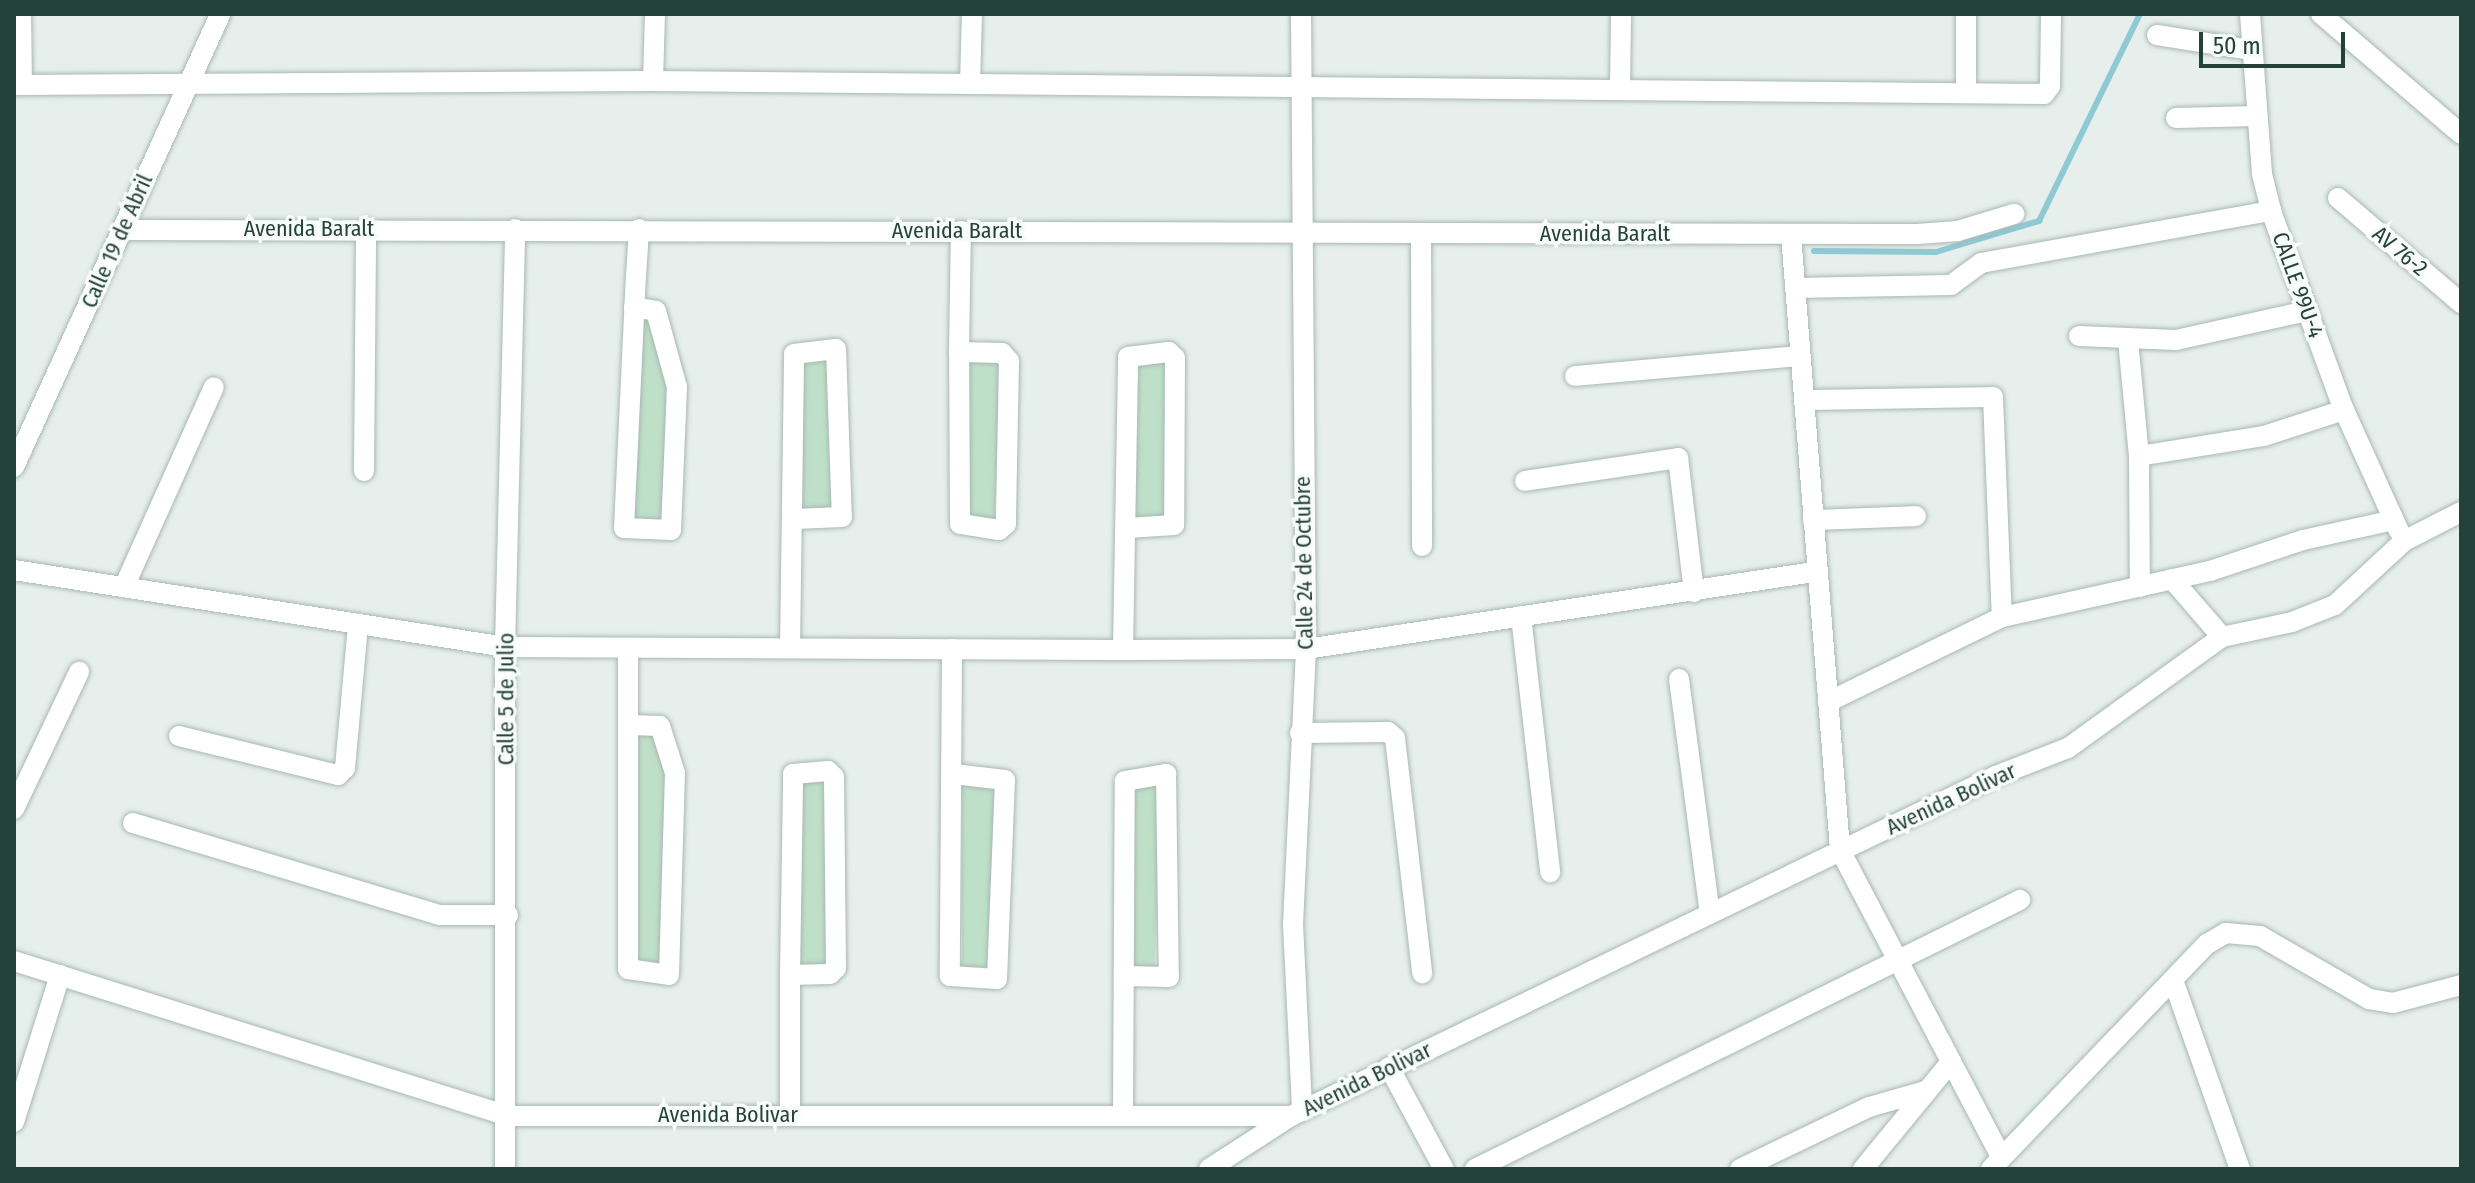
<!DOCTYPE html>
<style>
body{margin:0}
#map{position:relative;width:2475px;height:1183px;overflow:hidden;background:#e6efeb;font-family:"Fira Sans Condensed",sans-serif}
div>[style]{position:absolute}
.green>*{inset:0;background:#bfe0c8;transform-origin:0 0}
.stream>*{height:6px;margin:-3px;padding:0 3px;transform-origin:3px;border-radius:3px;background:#8ec9d4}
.roads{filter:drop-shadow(0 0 2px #a8b8b2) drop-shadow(0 0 2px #a8b8b2)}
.street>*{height:20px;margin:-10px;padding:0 10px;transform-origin:10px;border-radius:10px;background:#fff}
span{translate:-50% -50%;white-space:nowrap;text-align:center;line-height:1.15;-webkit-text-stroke:7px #f7fbf9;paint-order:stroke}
.street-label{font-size:22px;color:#24423a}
.frame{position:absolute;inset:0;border:16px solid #24423a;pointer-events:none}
.scale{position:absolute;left:2199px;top:32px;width:146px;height:36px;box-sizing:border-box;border:4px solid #24423a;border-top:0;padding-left:10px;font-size:24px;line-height:28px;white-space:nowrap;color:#24423a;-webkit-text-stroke:6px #f7fbf9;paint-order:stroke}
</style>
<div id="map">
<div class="green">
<i style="clip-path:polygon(642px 320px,649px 320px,666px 382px,665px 521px,632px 521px)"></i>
<i style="left:803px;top:359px;width:30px;height:154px"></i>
<i style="left:968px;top:360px;width:32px;height:161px;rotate:2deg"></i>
<i style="clip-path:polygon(1167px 360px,1167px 522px,1135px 520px,1139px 362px)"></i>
<i style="clip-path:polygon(659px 734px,670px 766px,667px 964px,635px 961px,638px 735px)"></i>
<i style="clip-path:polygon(825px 779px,827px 965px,798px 965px,801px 781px)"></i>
<i style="left:962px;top:784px;width:33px;height:183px"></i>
<i style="left:1134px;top:784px;width:27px;height:183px;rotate:2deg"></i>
</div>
<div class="stream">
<i style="left:1814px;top:251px;width:122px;rotate:0.5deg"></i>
<i style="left:1936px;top:252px;width:108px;rotate:-16.8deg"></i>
<i style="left:2039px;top:221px;width:230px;rotate:-64deg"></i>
</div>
<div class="roads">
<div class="street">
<i style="left:21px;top:14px;width:71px;rotate:89.2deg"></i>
<i style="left:1301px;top:14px;width:635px;rotate:89.55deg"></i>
<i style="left:1306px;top:649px;width:275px;rotate:92.7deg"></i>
<i style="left:1293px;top:924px;width:187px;rotate:87.2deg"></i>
<i style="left:2250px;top:14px;width:160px;rotate:85.7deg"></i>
<i style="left:2262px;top:174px;width:38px;rotate:76deg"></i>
<i style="left:2271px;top:211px;width:212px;rotate:69.9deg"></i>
<i style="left:2344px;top:410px;width:133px;rotate:65.6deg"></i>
<i style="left:2321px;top:14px;width:184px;rotate:40.6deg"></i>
<i style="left:2157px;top:35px;width:96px;rotate:9deg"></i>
<i style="left:653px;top:81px;width:67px;rotate:-88.3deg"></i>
<i style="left:970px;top:84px;width:70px;rotate:-88.4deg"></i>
<i style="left:14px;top:85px;width:639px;rotate:-0.36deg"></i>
<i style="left:653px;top:81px;width:1391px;rotate:0.54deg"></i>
<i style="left:2044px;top:94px;width:10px;rotate:-53deg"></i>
<i style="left:2050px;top:86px;width:72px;rotate:-89.2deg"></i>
<i style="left:1620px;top:88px;width:74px;rotate:-89.2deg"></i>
<i style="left:1966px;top:88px;width:74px;rotate:-90deg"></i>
<i style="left:2176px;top:118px;width:80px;rotate:-1.4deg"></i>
<i style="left:2338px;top:198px;width:162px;rotate:40.5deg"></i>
<i style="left:123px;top:230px;width:1794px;rotate:0.13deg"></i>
<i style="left:1917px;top:234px;width:41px;rotate:-4.2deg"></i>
<i style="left:1958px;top:231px;width:59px;rotate:-16.9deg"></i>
<i style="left:1421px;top:233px;width:313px;rotate:89.8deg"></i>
<i style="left:1791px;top:235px;width:617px;rotate:85.44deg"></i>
<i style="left:1840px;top:850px;width:347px;rotate:62.3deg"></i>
<i style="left:1795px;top:288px;width:156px;rotate:-1.1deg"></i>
<i style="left:1951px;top:285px;width:37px;rotate:-36deg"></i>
<i style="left:1981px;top:263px;width:295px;rotate:-10.2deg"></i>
<i style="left:634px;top:307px;width:22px;rotate:10deg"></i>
<i style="left:656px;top:311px;width:79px;rotate:74.6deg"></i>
<i style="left:677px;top:387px;width:143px;rotate:92.4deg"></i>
<i style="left:671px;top:530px;width:47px;rotate:-177.6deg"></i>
<i style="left:624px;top:528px;width:251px;rotate:-87.3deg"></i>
<i style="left:636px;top:277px;width:48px;rotate:-86.4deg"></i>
<i style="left:2079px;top:336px;width:97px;rotate:2.4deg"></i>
<i style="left:2176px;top:340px;width:134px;rotate:-12.5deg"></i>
<i style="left:2128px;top:340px;width:117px;rotate:84.6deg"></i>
<i style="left:2139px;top:456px;width:131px;rotate:89.6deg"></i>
<i style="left:959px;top:352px;width:43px;rotate:1.3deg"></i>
<i style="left:1002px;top:353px;width:11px;rotate:49deg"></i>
<i style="left:1009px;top:361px;width:163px;rotate:91.1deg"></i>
<i style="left:1006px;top:524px;width:9px;rotate:139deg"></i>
<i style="left:999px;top:530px;width:39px;rotate:-171deg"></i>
<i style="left:960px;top:524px;width:172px;rotate:-90.3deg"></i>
<i style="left:959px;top:352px;width:121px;rotate:-89.1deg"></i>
<i style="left:1575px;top:376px;width:226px;rotate:-5.1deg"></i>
<i style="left:1804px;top:400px;width:189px;rotate:-0.9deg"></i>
<i style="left:1993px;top:397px;width:220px;rotate:87.7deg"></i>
<i style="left:2139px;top:456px;width:127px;rotate:-9.1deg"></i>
<i style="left:2264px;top:436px;width:84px;rotate:-18deg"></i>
<i style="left:14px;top:467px;width:498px;rotate:-65.5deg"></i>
<i style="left:364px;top:471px;width:243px;rotate:-89.5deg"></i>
<i style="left:1525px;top:481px;width:155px;rotate:-8.5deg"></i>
<i style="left:1678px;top:458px;width:135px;rotate:83.2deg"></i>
<i style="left:1813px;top:520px;width:103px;rotate:-2.2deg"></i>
<i style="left:14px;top:570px;width:497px;rotate:8.9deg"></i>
<i style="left:505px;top:647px;width:618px;rotate:0.28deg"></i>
<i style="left:1123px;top:650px;width:183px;rotate:-0.3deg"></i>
<i style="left:1306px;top:649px;width:514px;rotate:-8.62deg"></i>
<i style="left:2172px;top:579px;width:77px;rotate:49.2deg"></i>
<i style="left:124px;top:587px;width:219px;rotate:-65.8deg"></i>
<i style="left:1521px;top:616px;width:258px;rotate:83.5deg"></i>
<i style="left:628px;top:648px;width:321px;rotate:90deg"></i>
<i style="left:628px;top:969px;width:41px;rotate:8.3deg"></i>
<i style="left:669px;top:975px;width:202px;rotate:-88.3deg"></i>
<i style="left:675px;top:773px;width:49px;rotate:-107.7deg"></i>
<i style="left:660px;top:726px;width:30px;rotate:-178deg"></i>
<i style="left:790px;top:648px;width:294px;rotate:-89.2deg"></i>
<i style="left:794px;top:354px;width:42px;rotate:-6.8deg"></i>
<i style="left:836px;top:349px;width:168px;rotate:88deg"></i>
<i style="left:842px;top:517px;width:47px;rotate:177.6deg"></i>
<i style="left:952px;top:649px;width:327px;rotate:90.4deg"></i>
<i style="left:950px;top:976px;width:47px;rotate:3.7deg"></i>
<i style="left:997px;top:979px;width:199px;rotate:-87.7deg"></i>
<i style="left:1005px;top:780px;width:52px;rotate:-173.4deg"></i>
<i style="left:1123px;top:650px;width:293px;rotate:-89deg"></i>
<i style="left:1128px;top:357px;width:41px;rotate:-7deg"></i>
<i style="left:1169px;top:352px;width:8px;rotate:45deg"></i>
<i style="left:1175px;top:358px;width:167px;rotate:90.3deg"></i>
<i style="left:1174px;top:525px;width:46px;rotate:176.3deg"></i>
<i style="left:1679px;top:679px;width:236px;rotate:82.5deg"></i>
<i style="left:1828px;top:702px;width:194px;rotate:-26deg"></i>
<i style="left:2002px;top:617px;width:213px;rotate:-12.5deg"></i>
<i style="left:2210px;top:571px;width:98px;rotate:-18.4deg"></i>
<i style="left:2303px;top:540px;width:93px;rotate:-12.4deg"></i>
<i style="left:1300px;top:733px;width:88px;rotate:-0.7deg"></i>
<i style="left:1388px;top:732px;width:9px;rotate:41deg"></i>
<i style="left:1395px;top:738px;width:237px;rotate:83.4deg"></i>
<i style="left:179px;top:736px;width:164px;rotate:13.8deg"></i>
<i style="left:338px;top:775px;width:10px;rotate:-45deg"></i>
<i style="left:345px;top:768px;width:145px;rotate:-84.8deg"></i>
<i style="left:14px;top:809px;width:152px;rotate:-64.6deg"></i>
<i style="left:133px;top:823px;width:320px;rotate:16.7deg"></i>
<i style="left:439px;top:915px;width:69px"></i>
<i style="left:14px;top:961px;width:518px;rotate:17.42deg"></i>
<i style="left:508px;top:1116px;width:783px"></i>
<i style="left:1291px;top:1116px;width:783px;rotate:-25.75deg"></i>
<i style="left:1996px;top:776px;width:77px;rotate:-21.3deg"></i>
<i style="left:2068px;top:748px;width:190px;rotate:-35.8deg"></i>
<i style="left:2222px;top:637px;width:72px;rotate:-12.1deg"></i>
<i style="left:2292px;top:622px;width:46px;rotate:-21.6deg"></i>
<i style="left:2335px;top:605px;width:94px;rotate:-42.8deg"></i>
<i style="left:2404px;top:541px;width:64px;rotate:-27deg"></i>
<i style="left:2173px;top:980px;width:201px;rotate:70.5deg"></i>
<i style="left:1389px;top:1067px;width:116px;rotate:61.7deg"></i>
<i style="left:1123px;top:1113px;width:332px;rotate:-89.7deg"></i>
<i style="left:1125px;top:781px;width:42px;rotate:-9.7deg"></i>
<i style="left:1166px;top:774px;width:203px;rotate:89.2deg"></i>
<i style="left:1169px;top:977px;width:45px;rotate:-178.7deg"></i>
<i style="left:790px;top:1115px;width:140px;rotate:-90deg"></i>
<i style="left:790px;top:975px;width:201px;rotate:-89.1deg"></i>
<i style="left:793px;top:774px;width:35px;rotate:-5deg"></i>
<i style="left:828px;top:771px;width:8px;rotate:45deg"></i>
<i style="left:834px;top:777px;width:191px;rotate:89.4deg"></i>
<i style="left:836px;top:968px;width:8px;rotate:135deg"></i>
<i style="left:830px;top:974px;width:40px;rotate:178.6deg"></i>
<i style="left:14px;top:1122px;width:154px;rotate:-72.6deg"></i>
<i style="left:505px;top:1169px;width:522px;rotate:-90deg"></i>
<i style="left:505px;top:647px;width:418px;rotate:-88.6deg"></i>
<i style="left:1209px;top:1169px;width:98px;rotate:-32.9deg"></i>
<i style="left:1475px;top:1169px;width:608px;rotate:-26.27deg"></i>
<i style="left:1740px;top:1169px;width:143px;rotate:-25.7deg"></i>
<i style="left:1869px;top:1107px;width:58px;rotate:-15.9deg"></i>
<i style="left:1863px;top:1169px;width:139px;rotate:-50.6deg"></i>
<i style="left:1991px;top:1169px;width:312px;rotate:-46.2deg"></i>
<i style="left:2207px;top:944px;width:22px;rotate:-30deg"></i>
<i style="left:2226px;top:933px;width:34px;rotate:5deg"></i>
<i style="left:2260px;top:936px;width:126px;rotate:30deg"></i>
<i style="left:2369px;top:999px;width:24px;rotate:9deg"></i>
<i style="left:2393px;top:1003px;width:70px;rotate:-14.8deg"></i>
</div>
</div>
<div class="street-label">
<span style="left:309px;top:229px">Avenida Baralt</span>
<span style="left:957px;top:231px">Avenida Baralt</span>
<span style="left:1605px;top:234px">Avenida Baralt</span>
<span style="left:117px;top:241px;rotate:-66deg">Calle 19 de Abril</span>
<span style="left:2400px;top:251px;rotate:40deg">AV 76-2</span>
<span style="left:2298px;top:285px;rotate:70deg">CALLE 99U-4</span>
<span style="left:1304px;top:563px;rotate:-91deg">Calle 24 de Octubre</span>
<span style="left:506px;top:699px;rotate:-90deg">Calle 5 de Julio</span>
<span style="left:1951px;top:799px;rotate:-25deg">Avenida Bolivar</span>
<span style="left:1367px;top:1079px;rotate:-26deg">Avenida Bolivar</span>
<span style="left:728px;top:1115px">Avenida Bolivar</span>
</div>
<div class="frame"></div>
<div class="scale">50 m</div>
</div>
